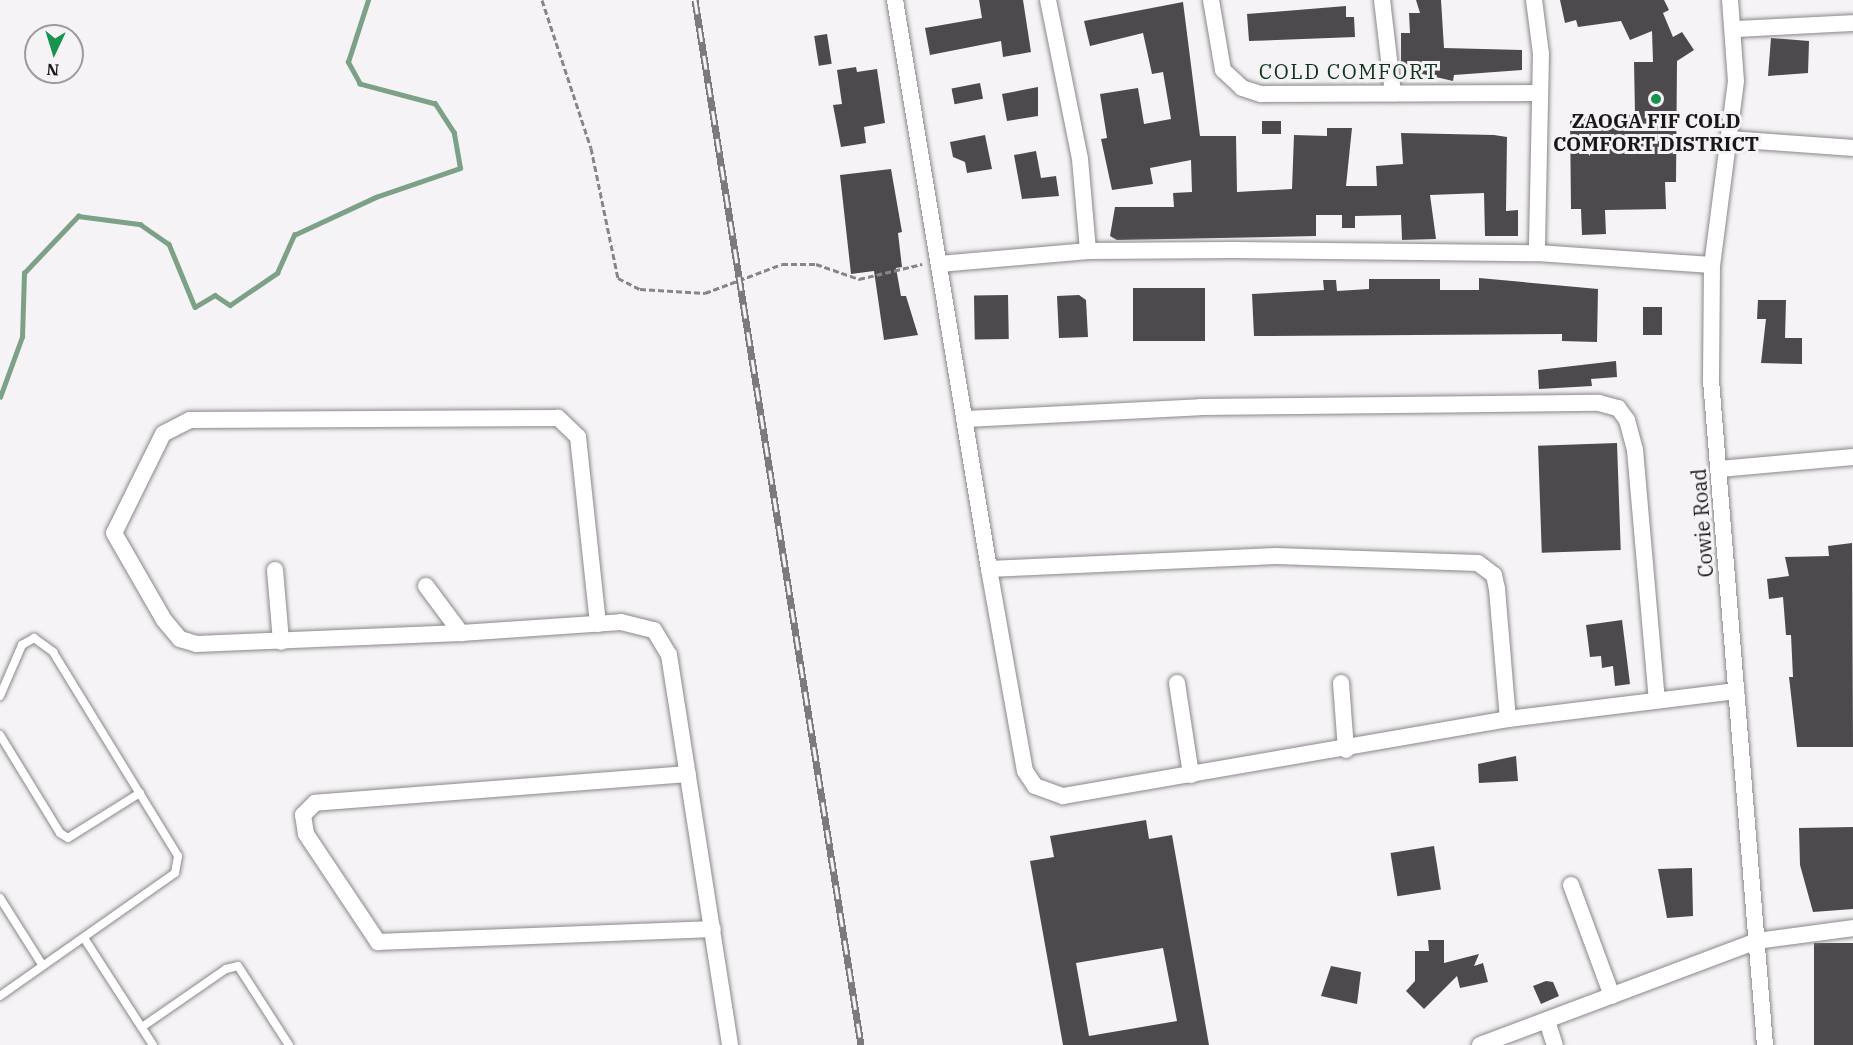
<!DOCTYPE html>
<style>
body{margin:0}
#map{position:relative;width:1853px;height:1045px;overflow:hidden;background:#f6f3f6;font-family:"IBM Plex Serif",serif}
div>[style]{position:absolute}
.stream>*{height:4.5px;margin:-2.25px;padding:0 2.25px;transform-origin:2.25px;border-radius:2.25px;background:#7da187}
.building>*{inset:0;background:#4d4a4d;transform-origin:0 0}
.path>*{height:3px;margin-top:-1.5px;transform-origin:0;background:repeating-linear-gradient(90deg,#878587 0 6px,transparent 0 9px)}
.roads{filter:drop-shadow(0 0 2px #8a888a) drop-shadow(0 0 2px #8a888a)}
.lane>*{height:8px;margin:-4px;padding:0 4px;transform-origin:4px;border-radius:4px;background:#fff}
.street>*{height:16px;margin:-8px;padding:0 8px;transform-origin:8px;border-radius:8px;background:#fff}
.rail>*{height:7px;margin-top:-3.5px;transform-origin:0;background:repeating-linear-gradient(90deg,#f6f3f6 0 14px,#7c7a7c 0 28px);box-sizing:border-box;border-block:2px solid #7c7a7c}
.dots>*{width:16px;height:16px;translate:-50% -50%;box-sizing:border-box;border:3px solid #f6f3f6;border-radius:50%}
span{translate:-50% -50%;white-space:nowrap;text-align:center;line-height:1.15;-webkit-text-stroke:6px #f6f3f6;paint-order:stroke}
.poi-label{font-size:20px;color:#191819;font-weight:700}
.street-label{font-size:20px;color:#191819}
.neighbourhood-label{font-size:21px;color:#0f341d;letter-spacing:1.5px}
.north{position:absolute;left:24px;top:24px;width:60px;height:60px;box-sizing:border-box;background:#f6f3f6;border:2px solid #9e9b9e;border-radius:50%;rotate:184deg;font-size:16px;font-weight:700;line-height:24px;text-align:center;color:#191819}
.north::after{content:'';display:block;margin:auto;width:21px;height:27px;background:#179350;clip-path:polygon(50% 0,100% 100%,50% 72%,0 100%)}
</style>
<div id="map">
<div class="stream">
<i style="left:0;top:397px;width:64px;rotate:-69.9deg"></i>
<i style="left:22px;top:337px;width:64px;rotate:-88.2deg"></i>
<i style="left:24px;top:273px;width:79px;rotate:-46.5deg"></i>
<i style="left:78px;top:216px;width:63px;rotate:7.4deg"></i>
<i style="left:140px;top:224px;width:35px;rotate:35deg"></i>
<i style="left:169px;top:244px;width:68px;rotate:67.6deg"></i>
<i style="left:195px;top:307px;width:23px;rotate:-31deg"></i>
<i style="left:215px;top:295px;width:18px;rotate:34deg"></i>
<i style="left:230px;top:305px;width:57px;rotate:-34.2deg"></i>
<i style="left:277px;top:273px;width:42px;rotate:-65.9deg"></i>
<i style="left:294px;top:235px;width:90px;rotate:-24.9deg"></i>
<i style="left:376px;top:197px;width:89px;rotate:-19deg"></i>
<i style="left:460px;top:168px;width:36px;rotate:-100deg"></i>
<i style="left:454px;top:133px;width:35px;rotate:-123deg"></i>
<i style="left:435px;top:104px;width:78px;rotate:-165.1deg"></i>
<i style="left:360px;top:84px;width:25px;rotate:-119deg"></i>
<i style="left:348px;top:62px;width:65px;rotate:-72.1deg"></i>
</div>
<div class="building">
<i style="clip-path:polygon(979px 0,1023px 0,1031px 52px,1003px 57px,1001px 41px,930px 55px,925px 28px,982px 18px)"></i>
<i style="clip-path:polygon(1416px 0,1441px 0,1444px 48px,1522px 50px,1522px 70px,1454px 75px,1453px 81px,1401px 69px,1401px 33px,1410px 33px,1409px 13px,1420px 13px)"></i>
<i style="clip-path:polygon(1560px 0,1664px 0,1669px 10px,1663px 13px,1673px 37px,1682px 32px,1694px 50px,1677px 61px,1676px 182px,1665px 182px,1666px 209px,1605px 210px,1606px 234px,1582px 235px,1581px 209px,1571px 209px,1570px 117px,1635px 115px,1634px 62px,1653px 62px,1652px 31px,1630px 40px,1621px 21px,1578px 27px,1576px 20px,1565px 23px)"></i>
<i style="clip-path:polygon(1183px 2px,1200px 136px,1236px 136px,1237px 192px,1292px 189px,1294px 135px,1327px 136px,1327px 128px,1352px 128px,1346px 186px,1377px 186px,1376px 166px,1403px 164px,1401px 133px,1494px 135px,1507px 137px,1506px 211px,1518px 210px,1518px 236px,1485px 236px,1484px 193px,1430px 195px,1436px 239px,1402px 240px,1401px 215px,1355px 216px,1355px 228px,1342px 228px,1342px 215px,1316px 215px,1316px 236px,1117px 240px,1110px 236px,1115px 207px,1174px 207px,1173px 193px,1192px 192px,1191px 160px,1150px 168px,1153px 184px,1112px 190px,1101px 139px,1107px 138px,1100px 94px,1138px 88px,1144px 124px,1171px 119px,1163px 72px,1152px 74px,1143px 33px,1090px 46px,1084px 21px)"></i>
<i style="clip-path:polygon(1346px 6px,1346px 17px,1354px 17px,1355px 37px,1249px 41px,1247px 14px)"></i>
<i style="left:827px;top:34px;width:30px;height:13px;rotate:81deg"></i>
<i style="clip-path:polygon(1771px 38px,1809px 41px,1808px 73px,1768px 76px)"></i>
<i style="clip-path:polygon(856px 67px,857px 72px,877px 69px,885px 123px,864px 127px,866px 143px,841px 147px,833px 105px,842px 104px,837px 70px)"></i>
<i style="left:980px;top:83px;width:16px;height:29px;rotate:79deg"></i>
<i style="clip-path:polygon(1038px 87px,1038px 116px,1007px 121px,1002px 94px)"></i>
<i style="left:1281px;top:121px;width:13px;height:19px;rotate:90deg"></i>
<i style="clip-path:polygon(985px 135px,992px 169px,967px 173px,965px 162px,953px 157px,950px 142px)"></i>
<i style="clip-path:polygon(1036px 151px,1041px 178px,1056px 176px,1059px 196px,1022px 199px,1014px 155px)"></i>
<i style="clip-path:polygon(891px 169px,902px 232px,898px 233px,902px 267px,896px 268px,901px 296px,906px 296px,918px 335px,884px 340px,874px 271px,851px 274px,840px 175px)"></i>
<i style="clip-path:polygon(1479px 278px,1598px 289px,1597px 342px,1562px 341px,1562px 334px,1254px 336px,1252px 294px,1324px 290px,1323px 280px,1336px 280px,1337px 291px,1369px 289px,1369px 279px,1440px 279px,1440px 290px,1479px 290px)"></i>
<i style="left:1205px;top:288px;width:53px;height:72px;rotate:90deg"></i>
<i style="left:1008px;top:295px;width:44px;height:34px;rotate:89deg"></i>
<i style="clip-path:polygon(1079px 295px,1086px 300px,1088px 337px,1059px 338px,1057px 296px)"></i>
<i style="clip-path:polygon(1758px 300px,1786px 300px,1785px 338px,1802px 338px,1802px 364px,1761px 363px,1766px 319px,1757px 319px)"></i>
<i style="left:1643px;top:307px;width:19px;height:28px"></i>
<i style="clip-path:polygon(1616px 361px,1617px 377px,1591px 379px,1592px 386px,1539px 389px,1538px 370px)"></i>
<i style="left:1617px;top:443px;width:107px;height:79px;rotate:88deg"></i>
<i style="clip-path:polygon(1852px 543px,1853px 747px,1797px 747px,1789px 677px,1793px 677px,1791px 635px,1786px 635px,1783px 597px,1769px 599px,1767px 579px,1789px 576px,1785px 557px,1829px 556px,1828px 546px)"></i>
<i style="clip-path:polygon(1622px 620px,1630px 684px,1615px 686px,1613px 666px,1602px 668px,1601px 656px,1590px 657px,1586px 625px)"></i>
<i style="clip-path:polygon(1516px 756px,1518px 781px,1479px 783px,1478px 764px)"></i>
<i style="clip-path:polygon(evenodd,1146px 820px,1149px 839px,1172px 835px,1209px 1045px,1063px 1045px,1030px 861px,1054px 857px,1050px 836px,1146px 820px,1163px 948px,1177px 1021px,1089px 1036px,1076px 963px,1163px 948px)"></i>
<i style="clip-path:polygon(1853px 827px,1853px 909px,1813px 912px,1800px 865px,1799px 828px)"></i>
<i style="left:1434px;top:846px;width:44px;height:44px;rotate:81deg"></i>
<i style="clip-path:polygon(1692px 868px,1693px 916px,1667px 918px,1658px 869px)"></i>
<i style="clip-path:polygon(1428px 940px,1444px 940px,1444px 963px,1479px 954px,1474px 966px,1483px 963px,1488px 982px,1460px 988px,1457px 976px,1424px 1009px,1406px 991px,1415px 981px,1415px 951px,1429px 951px)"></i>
<i style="left:1853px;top:943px;width:102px;height:39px;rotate:90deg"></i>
<i style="clip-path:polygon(1331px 966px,1361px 972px,1357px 1004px,1321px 996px)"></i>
<i style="clip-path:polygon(1546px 981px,1553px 982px,1559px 996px,1541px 1004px,1533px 986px)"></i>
</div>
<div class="path">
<i style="left:542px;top:0;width:156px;rotate:71.7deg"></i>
<i style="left:591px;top:148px;width:133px;rotate:78.3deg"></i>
<i style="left:618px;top:278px;width:25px;rotate:27deg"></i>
<i style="left:640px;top:289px;width:65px;rotate:3.5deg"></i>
<i style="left:705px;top:293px;width:82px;rotate:-20.6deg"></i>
<i style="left:782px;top:264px;width:34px"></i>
<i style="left:816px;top:264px;width:46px;rotate:19.2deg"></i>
<i style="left:859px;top:279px;width:65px;rotate:-13.4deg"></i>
</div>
<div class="roads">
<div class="lane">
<i style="left:0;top:696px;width:56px;rotate:-66.7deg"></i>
<i style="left:22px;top:645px;width:14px;rotate:-30deg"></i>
<i style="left:34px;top:638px;width:24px;rotate:36deg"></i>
<i style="left:53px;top:652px;width:239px;rotate:58.5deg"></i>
<i style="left:178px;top:856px;width:17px;rotate:100deg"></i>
<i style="left:175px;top:873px;width:214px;rotate:144.9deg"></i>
<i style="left:0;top:735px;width:115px;rotate:58.5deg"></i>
<i style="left:60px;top:833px;width:9px;rotate:32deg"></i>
<i style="left:68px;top:838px;width:85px;rotate:-32deg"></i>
<i style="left:0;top:898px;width:80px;rotate:57.7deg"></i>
<i style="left:84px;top:938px;width:127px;rotate:57.2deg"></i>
<i style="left:142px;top:1027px;width:102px;rotate:-34.6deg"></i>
<i style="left:226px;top:969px;width:12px;rotate:-14deg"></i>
<i style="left:238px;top:966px;width:94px;rotate:57.2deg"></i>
</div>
<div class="street">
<i style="left:895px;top:0;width:577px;rotate:80.62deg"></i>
<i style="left:989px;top:569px;width:205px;rotate:79.9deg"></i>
<i style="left:1025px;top:771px;width:18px;rotate:56deg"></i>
<i style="left:1035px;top:786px;width:30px;rotate:20deg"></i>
<i style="left:1063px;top:796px;width:452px;rotate:-9.8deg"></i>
<i style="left:1508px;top:719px;width:230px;rotate:-7deg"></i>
<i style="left:1048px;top:0;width:162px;rotate:78.6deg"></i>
<i style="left:1080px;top:159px;width:92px;rotate:85deg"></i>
<i style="left:1211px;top:0;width:71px;rotate:80.3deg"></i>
<i style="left:1223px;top:70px;width:26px;rotate:43deg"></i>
<i style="left:1242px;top:88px;width:20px;rotate:18deg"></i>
<i style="left:1261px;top:94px;width:278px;rotate:-0.2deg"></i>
<i style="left:1382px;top:0;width:94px;rotate:83.3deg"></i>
<i style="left:1534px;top:0;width:54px;rotate:82.6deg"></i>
<i style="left:1541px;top:54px;width:199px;rotate:91.2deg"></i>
<i style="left:1730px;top:0;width:81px;rotate:85.8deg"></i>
<i style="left:1736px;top:81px;width:186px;rotate:97.4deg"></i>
<i style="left:1712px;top:265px;width:115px;rotate:90.5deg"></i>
<i style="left:1711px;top:380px;width:667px;rotate:85.36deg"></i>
<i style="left:1735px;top:29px;width:118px;rotate:-2.9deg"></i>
<i style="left:1730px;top:139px;width:123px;rotate:4.2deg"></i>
<i style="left:939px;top:264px;width:150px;rotate:-5deg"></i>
<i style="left:1088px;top:251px;width:145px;rotate:-0.4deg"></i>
<i style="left:1233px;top:250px;width:304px;rotate:0.6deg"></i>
<i style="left:1537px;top:253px;width:175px;rotate:3.9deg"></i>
<i style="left:966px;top:419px;width:234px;rotate:-2.9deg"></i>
<i style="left:1200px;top:407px;width:399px;rotate:-0.6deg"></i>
<i style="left:1599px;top:403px;width:20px;rotate:15deg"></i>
<i style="left:1618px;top:408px;width:15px;rotate:53deg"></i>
<i style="left:1627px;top:420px;width:31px;rotate:75deg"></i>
<i style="left:1635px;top:450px;width:250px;rotate:85deg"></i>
<i style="left:1719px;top:469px;width:135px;rotate:-5.1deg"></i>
<i style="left:989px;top:569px;width:287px;rotate:-2.6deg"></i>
<i style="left:1276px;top:556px;width:202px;rotate:2deg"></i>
<i style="left:1478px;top:563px;width:20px;rotate:37deg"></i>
<i style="left:1494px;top:575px;width:14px;rotate:78deg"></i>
<i style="left:1497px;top:589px;width:130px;rotate:85.2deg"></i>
<i style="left:275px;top:570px;width:72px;rotate:85.2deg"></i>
<i style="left:426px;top:586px;width:59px;rotate:53.3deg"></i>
<i style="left:598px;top:624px;width:188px;rotate:-96.1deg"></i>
<i style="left:578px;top:437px;width:28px;rotate:-136deg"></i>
<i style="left:558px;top:418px;width:368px;rotate:179.7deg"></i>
<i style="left:190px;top:420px;width:30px;rotate:153deg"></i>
<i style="left:163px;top:434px;width:110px;rotate:116.3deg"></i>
<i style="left:114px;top:533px;width:100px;rotate:60.1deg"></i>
<i style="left:164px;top:620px;width:25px;rotate:50deg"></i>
<i style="left:180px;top:639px;width:17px;rotate:17deg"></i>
<i style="left:196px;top:644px;width:265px;rotate:-2.4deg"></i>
<i style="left:461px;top:633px;width:160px;rotate:-3.9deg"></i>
<i style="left:621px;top:622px;width:34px;rotate:14deg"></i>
<i style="left:654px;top:630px;width:29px;rotate:59deg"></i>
<i style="left:669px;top:655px;width:395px;rotate:81.1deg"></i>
<i style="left:1177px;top:683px;width:93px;rotate:81.3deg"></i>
<i style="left:1341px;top:683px;width:67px;rotate:85.7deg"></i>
<i style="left:688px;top:774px;width:374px;rotate:175.6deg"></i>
<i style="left:315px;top:803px;width:17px;rotate:135deg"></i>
<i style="left:303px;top:815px;width:19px;rotate:81deg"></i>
<i style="left:306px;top:834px;width:130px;rotate:56.3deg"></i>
<i style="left:378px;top:942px;width:335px;rotate:-2.2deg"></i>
<i style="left:1571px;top:885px;width:118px;rotate:69.7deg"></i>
<i style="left:1547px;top:1021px;width:25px;rotate:72deg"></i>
<i style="left:1480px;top:1045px;width:295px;rotate:-20.6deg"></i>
<i style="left:1756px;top:941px;width:98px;rotate:-7.6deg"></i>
</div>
</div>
<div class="rail">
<i style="left:695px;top:0;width:1058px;rotate:80.97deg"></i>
</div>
<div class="dots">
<i style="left:1656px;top:99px;background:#179350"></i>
</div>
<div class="poi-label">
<span style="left:1656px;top:132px">ZAOGA FIF COLD<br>COMFORT DISTRICT</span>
</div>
<div class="street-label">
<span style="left:1702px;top:523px;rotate:-94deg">Cowie Road</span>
</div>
<div class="neighbourhood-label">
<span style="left:1349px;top:71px">COLD COMFORT</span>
</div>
<div class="north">N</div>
</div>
